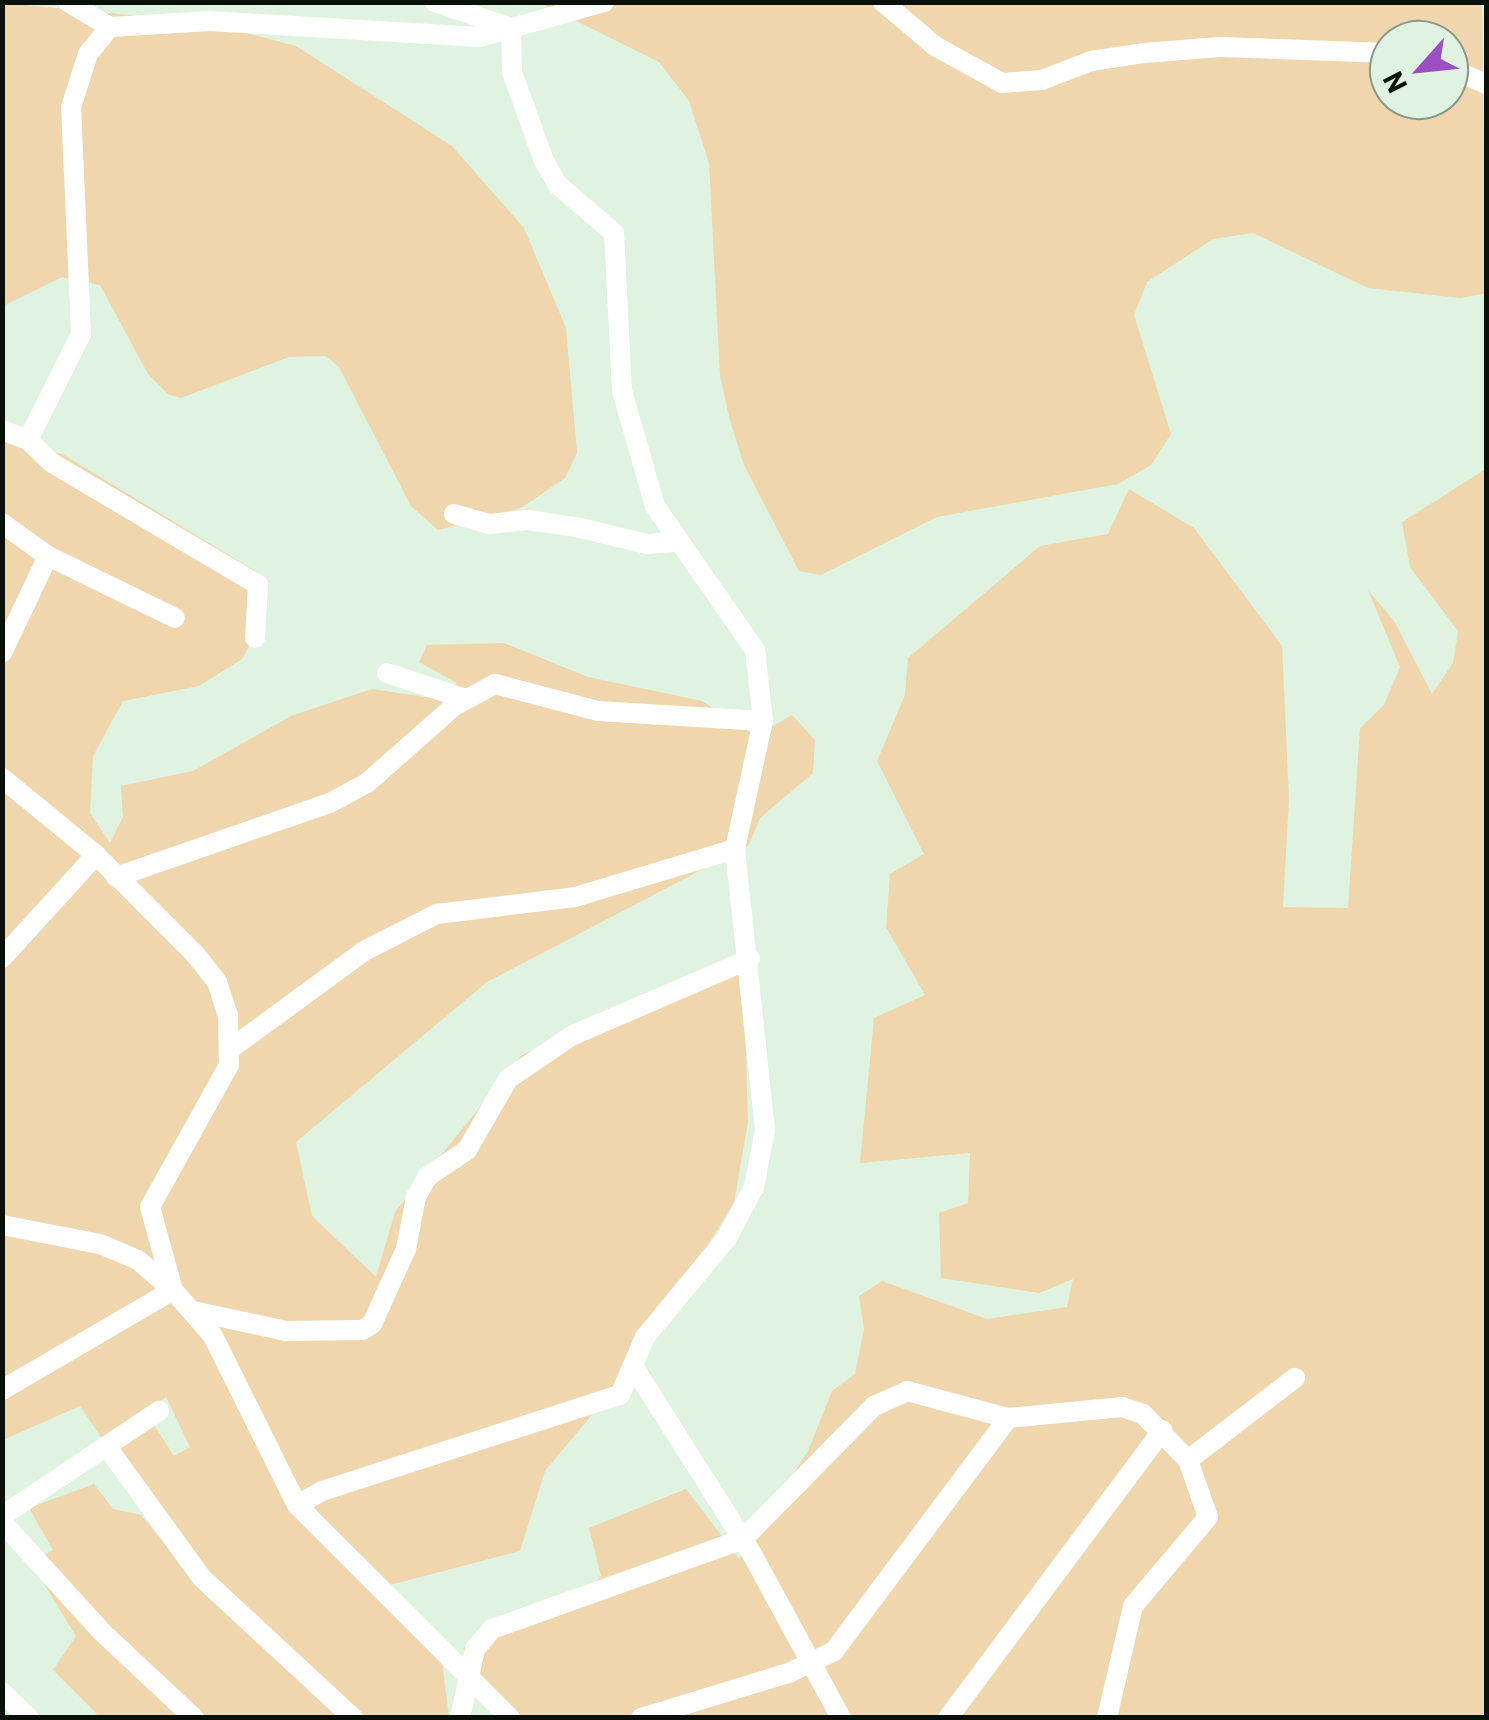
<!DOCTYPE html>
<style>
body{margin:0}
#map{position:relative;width:1489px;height:1720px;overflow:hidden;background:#e0f2e0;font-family:Barlow,sans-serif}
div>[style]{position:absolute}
.green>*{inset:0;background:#efd6ad}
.minor>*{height:20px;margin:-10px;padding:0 10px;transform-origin:10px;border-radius:10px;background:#fff}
span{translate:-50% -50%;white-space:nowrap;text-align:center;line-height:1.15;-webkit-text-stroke:9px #e0f2e0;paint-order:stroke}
.frame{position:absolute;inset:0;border:5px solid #0a110b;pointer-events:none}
.north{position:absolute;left:1369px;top:20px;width:100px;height:100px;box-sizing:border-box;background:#e0f2e0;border:2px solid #8a988b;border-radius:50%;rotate:243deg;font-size:28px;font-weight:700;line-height:40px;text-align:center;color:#0a110b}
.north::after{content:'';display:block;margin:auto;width:35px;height:45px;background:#9b4fc1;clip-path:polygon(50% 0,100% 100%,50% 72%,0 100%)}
</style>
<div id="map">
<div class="green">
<i style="clip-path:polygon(3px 3px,204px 22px,296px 46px,452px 146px,524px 228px,566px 328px,577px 453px,565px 478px,521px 508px,438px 530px,411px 506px,339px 367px,326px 356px,289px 357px,181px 398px,169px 395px,148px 374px,100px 285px,62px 277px,3px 306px)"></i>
<i style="clip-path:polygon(evenodd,540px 3px,1482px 3px,1486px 293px,1461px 298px,1368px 288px,1253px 233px,1213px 239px,1147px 282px,1134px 315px,1171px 434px,1151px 465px,1118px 484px,937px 517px,821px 575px,799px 571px,744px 465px,730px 421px,720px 375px,709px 163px,689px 101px,659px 62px,540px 3px,1389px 40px,1449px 40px,1449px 100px,1389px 100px,1389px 40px)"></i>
<i style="clip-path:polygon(2px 436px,64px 455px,257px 572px,263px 622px,242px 659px,199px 686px,123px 701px,93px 756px,90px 813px,110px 843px,123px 817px,121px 786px,193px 771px,291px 716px,372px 689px,439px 699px,457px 683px,419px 662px,427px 645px,504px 643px,588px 677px,702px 701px,756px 736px,792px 715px,815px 740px,813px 773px,760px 818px,749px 845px,487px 982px,296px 1142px,312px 1216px,376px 1277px,395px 1212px,522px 1055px,735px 962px,744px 992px,748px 1122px,734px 1202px,691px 1273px,633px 1339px,615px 1387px,545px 1471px,520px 1551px,386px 1586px,442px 1661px,449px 1717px,93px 1717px,97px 1714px,53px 1670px,76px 1636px,47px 1589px,37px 1559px,53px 1550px,29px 1508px,94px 1484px,113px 1509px,141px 1515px,204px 1592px,206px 1574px,116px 1452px,152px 1422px,174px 1456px,190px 1447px,166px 1397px,103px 1440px,80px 1406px,3px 1440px)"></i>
<i style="clip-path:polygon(1486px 469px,1486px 1717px,515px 1717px,473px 1673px,463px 1648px,485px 1627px,568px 1612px,601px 1576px,589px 1528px,686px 1489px,739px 1559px,808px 1451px,832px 1391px,855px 1374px,864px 1329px,859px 1296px,882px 1281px,987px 1319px,1067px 1307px,1073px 1279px,1039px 1293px,941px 1278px,939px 1213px,968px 1203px,970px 1153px,860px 1163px,874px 1018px,925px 995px,886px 927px,890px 874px,924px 854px,877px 761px,905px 695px,908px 658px,1040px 546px,1108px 534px,1129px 489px,1194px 528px,1282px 646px,1289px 799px,1283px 907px,1348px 908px,1360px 728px,1384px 705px,1400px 667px,1368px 590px,1394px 621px,1432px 694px,1453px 663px,1458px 631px,1410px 567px,1402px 522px)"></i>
</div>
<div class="minor">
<i style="left:68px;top:2px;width:49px;rotate:30.8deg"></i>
<i style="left:110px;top:27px;width:100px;rotate:-3.4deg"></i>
<i style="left:210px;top:21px;width:270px;rotate:3.4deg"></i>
<i style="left:480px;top:37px;width:129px;rotate:-15.8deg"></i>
<i style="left:435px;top:2px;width:80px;rotate:18.9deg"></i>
<i style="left:883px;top:2px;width:68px;rotate:40.2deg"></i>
<i style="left:935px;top:46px;width:77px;rotate:28.9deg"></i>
<i style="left:1002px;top:83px;width:40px;rotate:-4.3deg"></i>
<i style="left:1042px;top:80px;width:53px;rotate:-21.2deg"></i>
<i style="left:1091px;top:61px;width:54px;rotate:-8.6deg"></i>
<i style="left:1144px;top:53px;width:76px;rotate:-4.5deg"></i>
<i style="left:1220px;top:47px;width:169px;rotate:2deg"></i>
<i style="left:1449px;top:68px;width:40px;rotate:23.4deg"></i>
<i style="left:2px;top:430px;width:28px;rotate:21deg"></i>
<i style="left:28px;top:440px;width:119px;rotate:-63.4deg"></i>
<i style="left:81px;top:334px;width:227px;rotate:-92.5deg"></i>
<i style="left:71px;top:107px;width:56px;rotate:-72.2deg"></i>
<i style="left:88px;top:54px;width:35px;rotate:-51deg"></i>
<i style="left:28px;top:440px;width:33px;rotate:44deg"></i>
<i style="left:52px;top:463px;width:239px;rotate:30.6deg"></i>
<i style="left:258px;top:585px;width:53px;rotate:93.2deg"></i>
<i style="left:454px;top:514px;width:37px;rotate:16deg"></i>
<i style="left:490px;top:524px;width:38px;rotate:-6deg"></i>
<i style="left:528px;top:520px;width:49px;rotate:8.3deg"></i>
<i style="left:576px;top:527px;width:73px;rotate:13.5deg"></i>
<i style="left:647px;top:544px;width:28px;rotate:-4deg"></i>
<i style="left:2px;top:523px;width:57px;rotate:35.7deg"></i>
<i style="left:48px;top:556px;width:107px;rotate:115.4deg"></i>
<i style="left:48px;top:556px;width:141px;rotate:26deg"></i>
<i style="left:387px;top:673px;width:83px;rotate:18.2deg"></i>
<i style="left:2px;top:778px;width:122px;rotate:39.3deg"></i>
<i style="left:96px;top:855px;width:141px;rotate:45deg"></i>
<i style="left:196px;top:955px;width:34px;rotate:52deg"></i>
<i style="left:217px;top:982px;width:35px;rotate:72deg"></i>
<i style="left:228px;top:1015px;width:50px;rotate:88.9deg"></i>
<i style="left:229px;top:1065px;width:162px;rotate:119.1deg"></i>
<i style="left:150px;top:1207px;width:83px;rotate:74.6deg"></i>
<i style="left:116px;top:877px;width:226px;rotate:-19.1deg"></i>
<i style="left:330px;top:803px;width:42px;rotate:-28.4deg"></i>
<i style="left:367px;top:783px;width:116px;rotate:-41.5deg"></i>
<i style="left:454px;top:706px;width:47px;rotate:-28.2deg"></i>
<i style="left:495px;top:684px;width:106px;rotate:14.7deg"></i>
<i style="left:598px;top:711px;width:165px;rotate:3.5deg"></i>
<i style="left:2px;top:958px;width:139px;rotate:-47.6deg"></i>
<i style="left:233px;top:1047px;width:162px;rotate:-36.2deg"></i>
<i style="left:364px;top:951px;width:82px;rotate:-26.9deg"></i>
<i style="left:437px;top:914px;width:139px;rotate:-7deg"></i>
<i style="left:575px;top:897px;width:167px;rotate:-16.7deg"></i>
<i style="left:2px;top:1225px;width:100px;rotate:11deg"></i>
<i style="left:100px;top:1244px;width:41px;rotate:22.8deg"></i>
<i style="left:138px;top:1260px;width:46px;rotate:40.6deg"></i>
<i style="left:173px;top:1290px;width:61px;rotate:49deg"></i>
<i style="left:213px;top:1336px;width:189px;rotate:63.6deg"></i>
<i style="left:297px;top:1505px;width:301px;rotate:45deg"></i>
<i style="left:193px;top:1311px;width:95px;rotate:12.1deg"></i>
<i style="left:286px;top:1331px;width:76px;rotate:-0.8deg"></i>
<i style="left:362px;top:1330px;width:12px;rotate:-31deg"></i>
<i style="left:372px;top:1324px;width:82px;rotate:-65.6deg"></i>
<i style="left:406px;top:1249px;width:53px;rotate:-79.1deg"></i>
<i style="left:416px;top:1197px;width:23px;rotate:-61deg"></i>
<i style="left:427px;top:1177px;width:48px;rotate:-34deg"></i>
<i style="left:467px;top:1150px;width:82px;rotate:-60deg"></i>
<i style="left:508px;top:1079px;width:76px;rotate:-34.3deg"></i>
<i style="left:571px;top:1036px;width:195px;rotate:-23.3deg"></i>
<i style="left:635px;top:1369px;width:219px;rotate:57.7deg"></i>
<i style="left:752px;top:1554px;width:187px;rotate:61.5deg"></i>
<i style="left:2px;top:1390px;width:198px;rotate:-30.3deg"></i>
<i style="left:107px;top:1447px;width:162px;rotate:54.1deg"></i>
<i style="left:202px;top:1578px;width:206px;rotate:42.8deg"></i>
<i style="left:1188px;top:1460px;width:135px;rotate:-37.5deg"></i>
<i style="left:297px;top:1505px;width:29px;rotate:-29deg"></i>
<i style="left:322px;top:1491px;width:313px;rotate:-17.9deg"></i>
<i style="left:620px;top:1395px;width:63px;rotate:-66.7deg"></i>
<i style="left:645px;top:1337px;width:129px;rotate:-50.4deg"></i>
<i style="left:727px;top:1238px;width:58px;rotate:-62.1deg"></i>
<i style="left:754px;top:1187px;width:58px;rotate:-79.1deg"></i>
<i style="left:765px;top:1130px;width:283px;rotate:-96.1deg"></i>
<i style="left:735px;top:849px;width:131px;rotate:-77.7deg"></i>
<i style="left:763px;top:721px;width:71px;rotate:-96.4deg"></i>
<i style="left:755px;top:650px;width:175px;rotate:-124.8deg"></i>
<i style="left:655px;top:506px;width:120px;rotate:-106deg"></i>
<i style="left:622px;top:391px;width:158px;rotate:-92.9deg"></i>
<i style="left:614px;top:233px;width:75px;rotate:-139.3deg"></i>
<i style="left:557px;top:184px;width:26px;rotate:-119deg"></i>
<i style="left:544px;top:161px;width:95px;rotate:-109.8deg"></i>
<i style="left:512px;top:72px;width:44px;rotate:-91.3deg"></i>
<i style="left:2px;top:1516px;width:189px;rotate:-33.8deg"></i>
<i style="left:2px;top:1522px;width:149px;rotate:47.7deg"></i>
<i style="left:102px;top:1632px;width:126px;rotate:43.1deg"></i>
<i style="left:2px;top:1692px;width:37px;rotate:44deg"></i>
<i style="left:460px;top:1718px;width:71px;rotate:-77.7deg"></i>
<i style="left:475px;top:1649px;width:26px;rotate:-50deg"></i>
<i style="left:492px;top:1629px;width:267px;rotate:-19.7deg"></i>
<i style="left:743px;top:1539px;width:187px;rotate:-45.4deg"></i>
<i style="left:874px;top:1406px;width:36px;rotate:-24deg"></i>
<i style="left:907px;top:1391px;width:105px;rotate:15deg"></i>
<i style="left:1008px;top:1418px;width:115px;rotate:-5.5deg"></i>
<i style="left:1122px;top:1407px;width:22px;rotate:18deg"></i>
<i style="left:1143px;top:1414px;width:64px;rotate:45.6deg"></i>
<i style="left:1188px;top:1460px;width:60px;rotate:70.7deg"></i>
<i style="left:1208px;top:1517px;width:116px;rotate:130.1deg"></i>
<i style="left:1133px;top:1606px;width:115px;rotate:103.1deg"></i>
<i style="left:641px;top:1718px;width:157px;rotate:-17deg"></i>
<i style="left:791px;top:1672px;width:48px;rotate:-26deg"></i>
<i style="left:834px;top:1651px;width:291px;rotate:-53.2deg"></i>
<i style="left:948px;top:1718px;width:359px;rotate:-53.3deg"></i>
</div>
<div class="frame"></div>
<div class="north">N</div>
</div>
